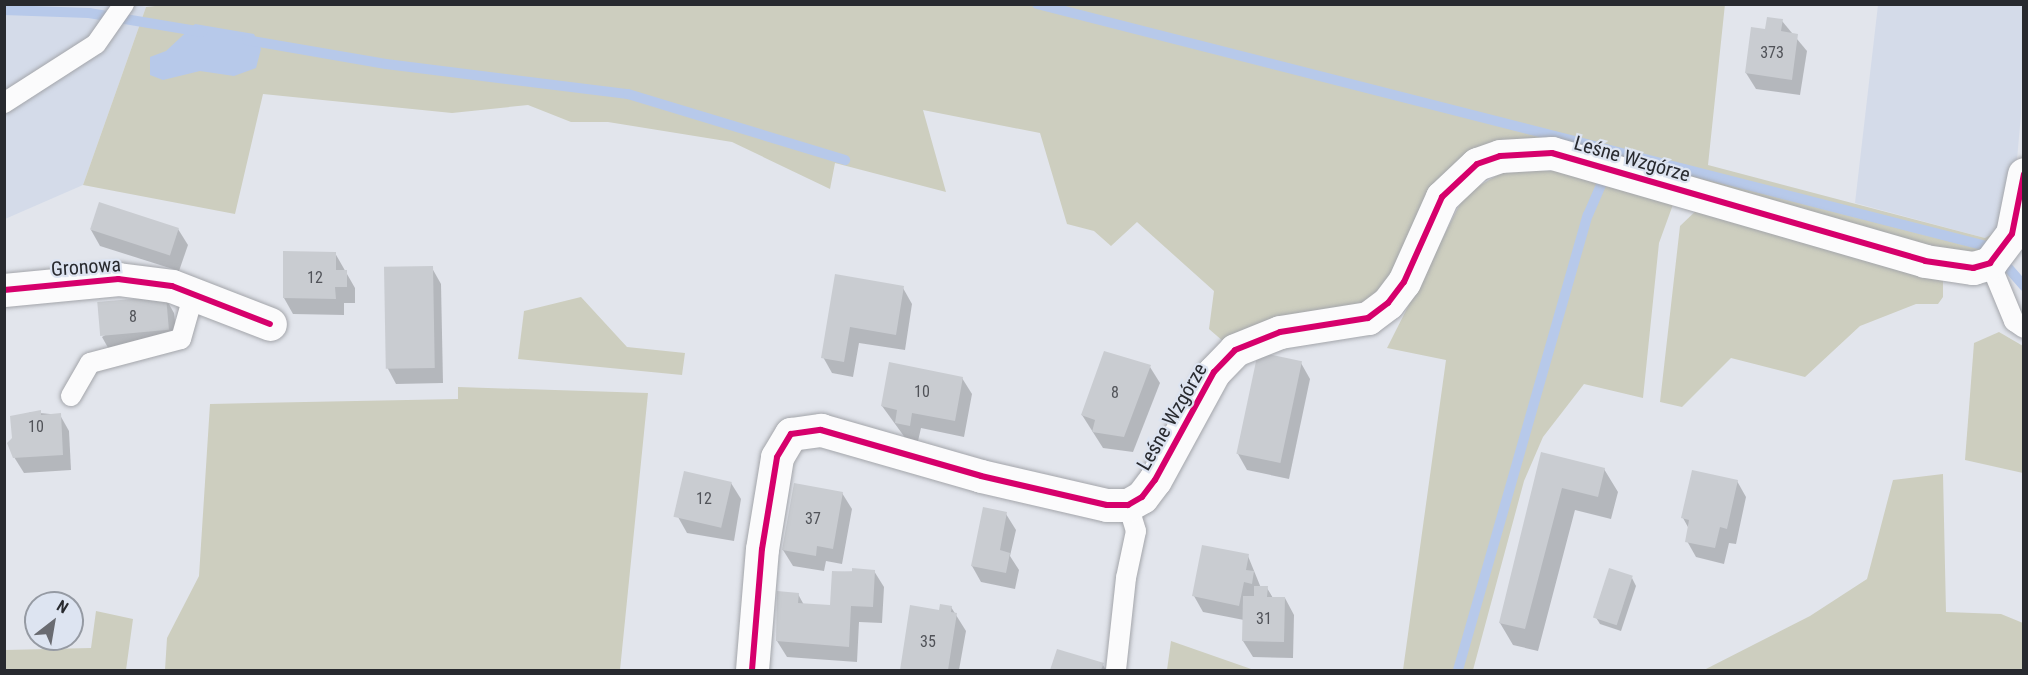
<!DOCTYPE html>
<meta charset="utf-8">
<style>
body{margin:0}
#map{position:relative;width:2028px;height:675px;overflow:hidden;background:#e2e5ec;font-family:"Roboto Condensed",sans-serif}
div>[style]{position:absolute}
.built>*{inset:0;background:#d4dbe9}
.green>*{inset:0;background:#cdcebf}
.water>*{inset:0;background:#b7c9ea}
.shadow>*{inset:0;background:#0003}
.stream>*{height:10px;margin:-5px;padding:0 5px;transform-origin:5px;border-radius:5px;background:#b7c9ea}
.building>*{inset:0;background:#c9ccd1;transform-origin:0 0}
.roads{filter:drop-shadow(0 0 2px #a3a5aa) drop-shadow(0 0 2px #a3a5aa)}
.lane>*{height:20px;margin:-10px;padding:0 10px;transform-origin:10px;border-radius:10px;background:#fbfbfc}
.street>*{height:33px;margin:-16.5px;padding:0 16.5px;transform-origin:16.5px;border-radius:16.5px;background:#fbfbfc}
.cycleway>*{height:6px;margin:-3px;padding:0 3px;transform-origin:3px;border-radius:3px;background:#d6006c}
span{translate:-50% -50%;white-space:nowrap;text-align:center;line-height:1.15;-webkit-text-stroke:4.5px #dde4f1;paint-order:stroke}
.number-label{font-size:16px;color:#505258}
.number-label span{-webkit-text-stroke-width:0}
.street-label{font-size:20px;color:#282a2f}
.frame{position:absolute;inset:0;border:6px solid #282a2f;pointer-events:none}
.north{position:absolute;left:24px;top:591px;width:60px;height:60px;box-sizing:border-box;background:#dde4f1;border:2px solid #959aa3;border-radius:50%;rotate:31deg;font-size:16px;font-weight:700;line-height:24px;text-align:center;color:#282a2f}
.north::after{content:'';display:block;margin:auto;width:21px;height:27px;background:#696b71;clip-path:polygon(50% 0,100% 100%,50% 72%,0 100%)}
</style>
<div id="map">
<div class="built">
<i style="clip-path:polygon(131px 4px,146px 7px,83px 185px,5px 219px,5px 5px)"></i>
<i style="clip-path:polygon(1878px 5px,2023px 5px,2021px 115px,2014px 192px,1996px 233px,1985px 238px,1855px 203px)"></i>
</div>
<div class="green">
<i style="clip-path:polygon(1725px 4px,1708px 165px,1985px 238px,1996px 232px,1999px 240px,1969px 258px,1502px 142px,1387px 291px,1356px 313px,1224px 342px,1209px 329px,1214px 291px,1137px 222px,1111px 246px,1094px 231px,1067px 224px,1040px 133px,923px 110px,946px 192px,835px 163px,830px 189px,732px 142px,608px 122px,571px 122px,528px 105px,452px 113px,263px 94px,235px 214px,83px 185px,146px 7px,164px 5px)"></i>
<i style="clip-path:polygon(1508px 169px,1597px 173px,1675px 199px,1659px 243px,1643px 398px,1584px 384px,1543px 437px,1524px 481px,1473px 670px,1403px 670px,1446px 360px,1387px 348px,1465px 194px)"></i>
<i style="clip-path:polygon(1702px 205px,1943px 273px,1943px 297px,1938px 304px,1916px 304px,1860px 326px,1805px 377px,1731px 358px,1682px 407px,1660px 402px,1680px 226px)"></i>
<i style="clip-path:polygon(581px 297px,627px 347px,685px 353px,682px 375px,518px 359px,524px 311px)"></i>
<i style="clip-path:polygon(1999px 332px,2023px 346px,2023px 473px,1965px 460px,1974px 343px)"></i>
<i style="clip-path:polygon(458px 387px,648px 393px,620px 670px,165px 670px,167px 638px,199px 576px,210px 404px,458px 399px)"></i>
<i style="clip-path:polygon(1943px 474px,1946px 612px,2001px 614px,2023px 623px,2023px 670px,1704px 670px,1810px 616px,1867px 579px,1893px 480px)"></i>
<i style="clip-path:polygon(96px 611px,133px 619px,126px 670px,5px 670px,5px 650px,91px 648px)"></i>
<i style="clip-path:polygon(1171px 641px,1254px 670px,1167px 670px)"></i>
</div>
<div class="water">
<i style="clip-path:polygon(195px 24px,254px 34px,261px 49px,256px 68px,234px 76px,200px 71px,163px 80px,150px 75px,150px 57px,166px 51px)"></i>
</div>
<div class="shadow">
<i style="clip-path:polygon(1782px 21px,1807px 51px,1800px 95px,1756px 89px,1746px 73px,1766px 31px)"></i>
<i style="clip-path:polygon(178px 229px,188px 245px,179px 271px,100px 246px,91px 230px)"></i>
<i style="clip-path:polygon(335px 253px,355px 288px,355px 303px,344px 303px,344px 315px,293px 314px,284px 298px)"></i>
<i style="clip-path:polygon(432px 268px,441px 284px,443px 383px,396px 384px,387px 367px)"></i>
<i style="clip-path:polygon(836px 276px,903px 288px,912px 304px,905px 350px,859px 343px,853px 377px,832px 373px,823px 357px)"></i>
<i style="clip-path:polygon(165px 297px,174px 313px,178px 346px,111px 353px,102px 337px)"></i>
<i style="clip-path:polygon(1301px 363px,1310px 379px,1289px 479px,1247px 470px,1238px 454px)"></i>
<i style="clip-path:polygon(1150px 367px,1160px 383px,1133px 452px,1103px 448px,1082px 415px)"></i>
<i style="clip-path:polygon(962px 378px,972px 394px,964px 437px,921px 428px,918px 441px,906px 439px,882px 406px)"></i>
<i style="clip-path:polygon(30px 412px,60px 415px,69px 431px,71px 470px,24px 473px,14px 457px,14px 438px)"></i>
<i style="clip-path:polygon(1543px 454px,1604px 469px,1618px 492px,1611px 519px,1575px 510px,1538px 651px,1513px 645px,1500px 623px)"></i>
<i style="clip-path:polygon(1737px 481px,1746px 497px,1736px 544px,1729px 543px,1724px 564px,1696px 557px,1687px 541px,1689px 529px,1683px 518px)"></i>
<i style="clip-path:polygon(731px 483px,741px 499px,734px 541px,687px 533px,678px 517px)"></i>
<i style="clip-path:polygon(842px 493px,852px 509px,842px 564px,826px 561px,824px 571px,793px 566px,783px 550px)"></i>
<i style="clip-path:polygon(1006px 514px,1016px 530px,1010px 556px,1019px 570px,1015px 589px,981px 582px,972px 566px)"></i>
<i style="clip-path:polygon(1248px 556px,1261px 588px,1267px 588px,1273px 598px,1285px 598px,1294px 615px,1293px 658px,1253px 657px,1243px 641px,1244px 620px,1203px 612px,1194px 596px)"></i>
<i style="clip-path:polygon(874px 571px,884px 587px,882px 623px,859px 622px,857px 662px,787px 657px,777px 641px,798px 594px,804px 605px,831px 607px,833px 572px)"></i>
<i style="clip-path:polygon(1632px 578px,1636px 586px,1621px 631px,1600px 624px,1595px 616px)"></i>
<i style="clip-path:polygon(911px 607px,941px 612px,951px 607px,966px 631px,959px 670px,901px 670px)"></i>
<i style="clip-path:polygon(1058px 651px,1103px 665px,1106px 670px,1051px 670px)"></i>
</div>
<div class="stream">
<i style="left:1037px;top:4px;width:983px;rotate:14.3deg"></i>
<i style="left:1990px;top:247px;width:52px;rotate:48.9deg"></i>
<i style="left:4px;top:10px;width:85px;rotate:2deg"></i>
<i style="left:89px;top:13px;width:115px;rotate:9.5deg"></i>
<i style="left:247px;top:40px;width:141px;rotate:9.8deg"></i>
<i style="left:386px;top:64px;width:244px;rotate:7.1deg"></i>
<i style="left:628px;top:94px;width:227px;rotate:16.9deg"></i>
<i style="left:1458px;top:670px;width:473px;rotate:-74.1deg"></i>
<i style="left:1588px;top:215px;width:48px;rotate:-66.6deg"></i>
</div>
<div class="building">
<i style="clip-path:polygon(1767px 17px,1783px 19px,1781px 31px,1798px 34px,1792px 80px,1745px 73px,1751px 27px,1765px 29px)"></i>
<i style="left:99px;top:202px;width:84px;height:29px;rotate:18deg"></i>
<i style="clip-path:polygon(283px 251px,336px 252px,336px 270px,347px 270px,347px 287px,335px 287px,336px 299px,283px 298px)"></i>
<i style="left:433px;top:266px;width:102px;height:49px;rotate:89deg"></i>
<i style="clip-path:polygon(835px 274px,904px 286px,896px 335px,850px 327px,844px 362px,821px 358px)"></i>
<i style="left:166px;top:296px;width:34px;height:69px;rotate:85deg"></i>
<i style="clip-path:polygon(1104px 351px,1151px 365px,1124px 437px,1092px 432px,1095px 420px,1081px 415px)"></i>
<i style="left:1258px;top:352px;width:45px;height:104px;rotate:12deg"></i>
<i style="clip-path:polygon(889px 362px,963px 377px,955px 421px,912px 413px,910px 426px,895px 423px,897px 410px,881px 406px)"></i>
<i style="clip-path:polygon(41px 410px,41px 415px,61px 413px,63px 455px,13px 458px,7px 443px,12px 438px,10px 416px)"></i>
<i style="clip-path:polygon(1541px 452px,1605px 468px,1598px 497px,1562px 488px,1525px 629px,1499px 623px)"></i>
<i style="clip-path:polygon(1692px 470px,1738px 480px,1727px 529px,1720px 527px,1715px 548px,1685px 542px,1689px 520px,1681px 518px)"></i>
<i style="left:684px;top:471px;width:49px;height:47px;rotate:13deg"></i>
<i style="clip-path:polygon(794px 483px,843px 492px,833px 549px,817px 546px,816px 556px,782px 550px)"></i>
<i style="clip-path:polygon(983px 507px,1007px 512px,1000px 550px,1010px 553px,1006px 573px,971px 566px)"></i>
<i style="clip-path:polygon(1202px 545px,1249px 554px,1246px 570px,1254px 571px,1252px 584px,1244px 582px,1239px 606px,1192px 596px)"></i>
<i style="clip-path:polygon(852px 568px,875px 570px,873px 607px,851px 606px,849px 647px,776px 641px,777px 591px,799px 593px,798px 603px,830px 605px,832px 571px,852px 572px)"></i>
<i style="left:1609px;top:568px;width:25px;height:52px;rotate:18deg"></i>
<i style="clip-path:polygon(1254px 586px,1268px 586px,1267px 597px,1285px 597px,1284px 642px,1242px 641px,1243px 596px,1254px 596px)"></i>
<i style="clip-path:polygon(940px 604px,952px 606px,951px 612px,957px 613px,948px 670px,900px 670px,910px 605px,939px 610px)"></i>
<i style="clip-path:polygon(1057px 649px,1104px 663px,1101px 670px,1050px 670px)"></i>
</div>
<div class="roads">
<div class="lane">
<i style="left:4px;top:103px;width:109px;rotate:-32.7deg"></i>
<i style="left:96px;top:44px;width:49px;rotate:-55deg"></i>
<i style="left:1990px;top:263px;width:63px;rotate:67.5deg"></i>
<i style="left:2014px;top:321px;width:12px;rotate:35deg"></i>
<i style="left:71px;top:396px;width:38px;rotate:-60deg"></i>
<i style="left:90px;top:363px;width:94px;rotate:-14.8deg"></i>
<i style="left:181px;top:339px;width:48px;rotate:-74.2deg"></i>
<i style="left:1116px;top:670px;width:93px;rotate:-83.8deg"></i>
<i style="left:1126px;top:578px;width:48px;rotate:-78deg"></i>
<i style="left:1136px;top:531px;width:27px;rotate:-107deg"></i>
</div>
<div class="street">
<i style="left:4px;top:290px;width:115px;rotate:-5.5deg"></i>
<i style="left:118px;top:279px;width:54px;rotate:7.4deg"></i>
<i style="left:172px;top:286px;width:105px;rotate:21.2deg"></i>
<i style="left:752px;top:670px;width:121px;rotate:-85.3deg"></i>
<i style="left:762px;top:549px;width:93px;rotate:-80.7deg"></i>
<i style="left:777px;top:457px;width:27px;rotate:-59deg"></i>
<i style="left:791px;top:434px;width:30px;rotate:-8deg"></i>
<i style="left:821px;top:430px;width:166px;rotate:16deg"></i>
<i style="left:981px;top:476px;width:129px;rotate:13deg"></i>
<i style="left:1107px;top:505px;width:21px"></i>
<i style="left:1128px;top:505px;width:16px;rotate:-30deg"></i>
<i style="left:1142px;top:497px;width:21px;rotate:-53deg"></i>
<i style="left:1155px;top:480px;width:123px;rotate:-61.4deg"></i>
<i style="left:1214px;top:372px;width:30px;rotate:-46deg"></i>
<i style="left:1235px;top:350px;width:48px;rotate:-21.8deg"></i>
<i style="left:1280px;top:332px;width:89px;rotate:-9deg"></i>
<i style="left:1368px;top:318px;width:25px;rotate:-37deg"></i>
<i style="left:1388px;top:303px;width:26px;rotate:-53deg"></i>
<i style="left:1404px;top:282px;width:93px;rotate:-65.9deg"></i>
<i style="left:1442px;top:197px;width:48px;rotate:-43.3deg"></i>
<i style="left:1477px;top:164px;width:24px;rotate:-19deg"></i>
<i style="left:1500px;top:156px;width:52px;rotate:-3.3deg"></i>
<i style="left:1552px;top:153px;width:388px;rotate:16.1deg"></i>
<i style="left:1925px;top:261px;width:49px;rotate:8.3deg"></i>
<i style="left:1973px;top:268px;width:18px;rotate:-16deg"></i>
<i style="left:1990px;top:263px;width:36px;rotate:-53deg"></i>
<i style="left:2012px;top:234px;width:61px;rotate:-78.7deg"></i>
</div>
</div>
<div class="cycleway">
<i style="left:4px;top:290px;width:115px;rotate:-5.5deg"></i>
<i style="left:118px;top:279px;width:54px;rotate:7.4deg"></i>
<i style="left:172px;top:286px;width:105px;rotate:21.2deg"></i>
<i style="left:752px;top:670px;width:121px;rotate:-85.3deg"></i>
<i style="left:762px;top:549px;width:93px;rotate:-80.7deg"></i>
<i style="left:777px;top:457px;width:27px;rotate:-59deg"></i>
<i style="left:791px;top:434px;width:30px;rotate:-8deg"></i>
<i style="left:821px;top:430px;width:166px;rotate:16deg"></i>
<i style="left:981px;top:476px;width:129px;rotate:13deg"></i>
<i style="left:1107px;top:505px;width:21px"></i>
<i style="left:1128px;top:505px;width:16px;rotate:-30deg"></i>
<i style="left:1142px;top:497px;width:21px;rotate:-53deg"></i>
<i style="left:1155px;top:480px;width:123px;rotate:-61.4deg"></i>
<i style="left:1214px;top:372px;width:30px;rotate:-46deg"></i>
<i style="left:1235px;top:350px;width:48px;rotate:-21.8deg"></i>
<i style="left:1280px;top:332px;width:89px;rotate:-9deg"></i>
<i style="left:1368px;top:318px;width:25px;rotate:-37deg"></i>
<i style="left:1388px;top:303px;width:26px;rotate:-53deg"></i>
<i style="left:1404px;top:282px;width:93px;rotate:-65.9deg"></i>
<i style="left:1442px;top:197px;width:48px;rotate:-43.3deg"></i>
<i style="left:1477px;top:164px;width:24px;rotate:-19deg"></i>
<i style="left:1500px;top:156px;width:52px;rotate:-3.3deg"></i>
<i style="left:1552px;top:153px;width:388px;rotate:16.1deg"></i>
<i style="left:1925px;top:261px;width:49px;rotate:8.3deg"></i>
<i style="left:1973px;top:268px;width:18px;rotate:-16deg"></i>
<i style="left:1990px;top:263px;width:36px;rotate:-53deg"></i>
<i style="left:2012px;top:234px;width:61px;rotate:-78.7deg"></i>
</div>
<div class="number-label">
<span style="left:1772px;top:53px">373</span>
<span style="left:315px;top:278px">12</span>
<span style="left:133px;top:317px">8</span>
<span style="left:922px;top:392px">10</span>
<span style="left:1115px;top:393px">8</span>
<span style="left:36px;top:427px">10</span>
<span style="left:704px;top:499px">12</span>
<span style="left:813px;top:519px">37</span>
<span style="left:1264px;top:619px">31</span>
<span style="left:928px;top:642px">35</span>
</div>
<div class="street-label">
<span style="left:1632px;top:159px;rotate:16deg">Leśne Wzgórze</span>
<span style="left:86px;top:267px;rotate:-4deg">Gronowa</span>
<span style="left:1172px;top:417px;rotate:-60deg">Leśne Wzgórze</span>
</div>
<div class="frame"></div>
<div class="north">N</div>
</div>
